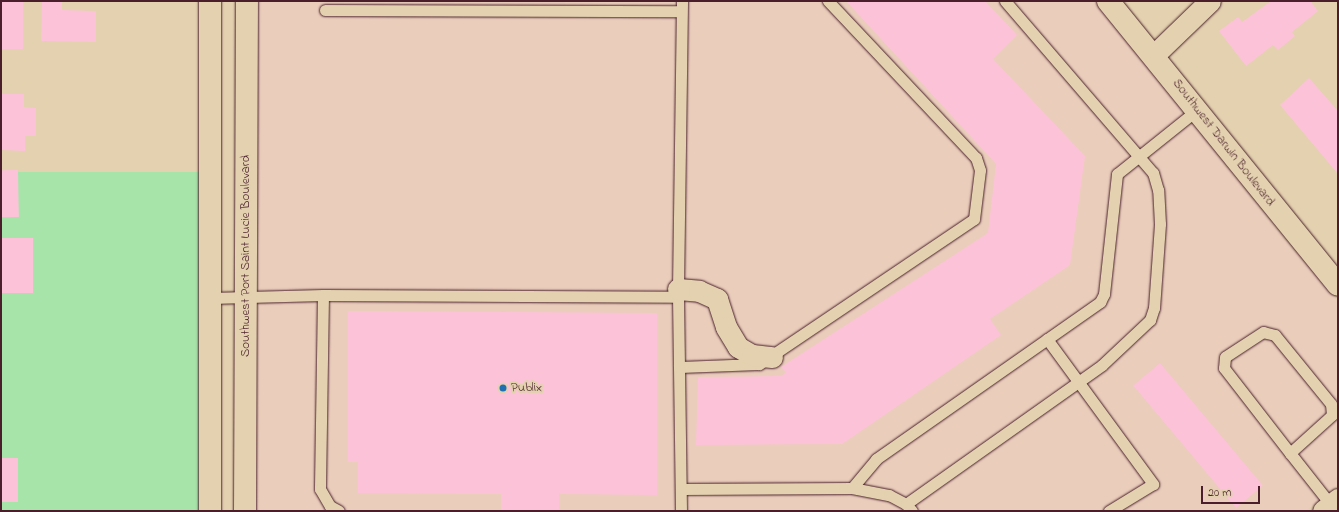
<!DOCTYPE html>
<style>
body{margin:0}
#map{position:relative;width:1339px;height:512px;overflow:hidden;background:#e3d1af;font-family:"Indie Flower",sans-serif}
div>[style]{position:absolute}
.built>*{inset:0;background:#eacdbb}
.green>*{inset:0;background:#a7e4aa;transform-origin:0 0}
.building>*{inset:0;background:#fcc3d8;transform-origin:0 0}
.roads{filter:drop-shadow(0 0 1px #4a1f2b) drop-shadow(0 0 1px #4a1f2b)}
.service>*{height:11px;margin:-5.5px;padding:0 5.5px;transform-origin:5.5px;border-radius:5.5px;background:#e3d1af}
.minor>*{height:21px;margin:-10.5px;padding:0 10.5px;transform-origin:10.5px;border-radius:10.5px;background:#e3d1af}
.tertiary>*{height:22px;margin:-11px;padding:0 11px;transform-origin:11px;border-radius:11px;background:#e3d1af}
.secondary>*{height:22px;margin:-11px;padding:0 11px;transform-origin:11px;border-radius:11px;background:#e3d1af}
.dots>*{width:11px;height:11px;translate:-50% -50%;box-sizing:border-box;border:2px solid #e3d1af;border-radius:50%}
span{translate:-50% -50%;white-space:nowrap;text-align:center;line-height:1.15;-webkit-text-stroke:4px #e3d1af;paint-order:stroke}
.street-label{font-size:13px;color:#4a1f2b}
.poi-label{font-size:13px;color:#4a1f2b}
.left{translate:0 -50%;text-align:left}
.frame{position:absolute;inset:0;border:2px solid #4a1f2b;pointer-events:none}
.scale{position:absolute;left:1201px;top:486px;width:59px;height:18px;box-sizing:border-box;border:2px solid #4a1f2b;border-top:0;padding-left:5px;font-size:12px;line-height:14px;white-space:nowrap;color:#4a1f2b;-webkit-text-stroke:3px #e3d1af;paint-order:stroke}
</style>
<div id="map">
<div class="built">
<i style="clip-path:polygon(240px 1px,1095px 1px,1290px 246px,1338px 301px,1338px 485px,1306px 511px,241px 511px)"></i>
</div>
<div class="green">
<i style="left:215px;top:172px;width:339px;height:214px;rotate:90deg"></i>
</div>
<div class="building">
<i style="left:1px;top:1px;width:22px;height:48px"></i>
<i style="clip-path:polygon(42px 1px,62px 1px,62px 10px,96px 11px,96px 42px,41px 41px)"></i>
<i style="clip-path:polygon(846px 1px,985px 1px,1017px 35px,993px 59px,1085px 156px,1070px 265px,990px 319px,1001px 335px,842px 444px,696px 445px,698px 377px,781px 376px,786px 372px,781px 367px,988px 233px,996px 164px)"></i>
<i style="clip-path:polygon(1271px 1px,1310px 1px,1318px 11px,1292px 32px,1295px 36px,1278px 50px,1273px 45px,1246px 66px,1219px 31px,1238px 17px,1242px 22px)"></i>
<i style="clip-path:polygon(1309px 78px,1338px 111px,1338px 174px,1280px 105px)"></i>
<i style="clip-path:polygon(1px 94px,24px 94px,24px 107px,36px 108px,36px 136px,25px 136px,25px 151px,1px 150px)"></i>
<i style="left:18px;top:170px;width:47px;height:17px;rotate:89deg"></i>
<i style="left:1px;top:238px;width:32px;height:55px"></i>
<i style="clip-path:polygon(348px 311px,657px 313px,657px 495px,559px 494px,559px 511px,501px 511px,501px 494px,358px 493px,358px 462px,348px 462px)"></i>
<i style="left:1160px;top:363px;width:160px;height:35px;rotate:50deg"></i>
<i style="left:1px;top:458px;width:17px;height:44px"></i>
</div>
<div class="roads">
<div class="service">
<i style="left:325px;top:10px;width:356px;rotate:0.2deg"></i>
<i style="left:323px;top:295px;width:194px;rotate:90.9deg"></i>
<i style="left:320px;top:489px;width:20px;rotate:60deg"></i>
<i style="left:330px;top:506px;width:10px;rotate:29deg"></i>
<i style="left:210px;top:298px;width:113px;rotate:-1.5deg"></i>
<i style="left:323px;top:295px;width:355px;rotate:0.3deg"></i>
<i style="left:1047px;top:339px;width:180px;rotate:53.8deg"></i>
<i style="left:1153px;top:484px;width:52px;rotate:148.5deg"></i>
<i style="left:679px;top:367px;width:80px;rotate:-2.1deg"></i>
<i style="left:759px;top:364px;width:259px;rotate:-34deg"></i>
<i style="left:974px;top:219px;width:49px;rotate:-83deg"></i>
<i style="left:980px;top:170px;width:13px;rotate:-108deg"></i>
<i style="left:976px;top:158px;width:216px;rotate:-133.3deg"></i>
<i style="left:1290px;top:453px;width:57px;rotate:-42.1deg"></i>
<i style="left:1332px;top:415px;width:11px;rotate:-95deg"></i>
<i style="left:1331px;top:404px;width:89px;rotate:-129.1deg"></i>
<i style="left:1275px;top:335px;width:12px;rotate:-166deg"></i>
<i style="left:1263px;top:332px;width:45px;rotate:146.7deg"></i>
<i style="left:1225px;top:357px;width:11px;rotate:95deg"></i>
<i style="left:1224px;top:368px;width:108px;rotate:52.2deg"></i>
<i style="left:1290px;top:453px;width:66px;rotate:51.7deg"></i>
<i style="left:852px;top:488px;width:38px;rotate:-50deg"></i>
<i style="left:876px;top:459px;width:274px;rotate:-35deg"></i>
<i style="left:1100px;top:302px;width:9px;rotate:-63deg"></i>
<i style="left:1104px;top:294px;width:121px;rotate:-83.8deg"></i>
<i style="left:1117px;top:174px;width:102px;rotate:-38.7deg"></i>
<i style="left:681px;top:489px;width:171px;rotate:-0.3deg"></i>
<i style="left:852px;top:488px;width:38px;rotate:11deg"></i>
<i style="left:889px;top:495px;width:19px;rotate:28deg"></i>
<i style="left:906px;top:504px;width:9px;rotate:49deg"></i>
<i style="left:906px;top:504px;width:240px;rotate:-35.3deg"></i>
<i style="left:1102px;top:365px;width:66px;rotate:-43.2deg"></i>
<i style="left:1150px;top:320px;width:13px;rotate:-72deg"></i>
<i style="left:1154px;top:308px;width:84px;rotate:-85.9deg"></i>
<i style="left:1160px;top:224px;width:34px;rotate:-93deg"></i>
<i style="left:1158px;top:190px;width:18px;rotate:-106deg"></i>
<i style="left:1153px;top:173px;width:227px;rotate:-130.7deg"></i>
<i style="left:681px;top:511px;width:222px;rotate:-90.8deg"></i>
<i style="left:678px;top:289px;width:288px;rotate:-89.2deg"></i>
</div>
<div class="minor">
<i style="left:1153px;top:56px;width:79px;rotate:-44deg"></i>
<i style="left:678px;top:289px;width:21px;rotate:5deg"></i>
<i style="left:699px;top:291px;width:20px;rotate:24deg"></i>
<i style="left:717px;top:299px;width:29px;rotate:72deg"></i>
<i style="left:726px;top:327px;width:23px;rotate:59deg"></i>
<i style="left:738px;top:347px;width:16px;rotate:30deg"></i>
<i style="left:752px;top:355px;width:20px;rotate:6deg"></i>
<i style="left:1323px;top:511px;width:19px;rotate:-39deg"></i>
</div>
<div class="tertiary">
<i style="left:1108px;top:1px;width:365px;rotate:51deg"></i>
</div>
<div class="secondary">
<i style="left:210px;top:511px;width:510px;rotate:-90deg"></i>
<i style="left:245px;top:511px;width:510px;rotate:-89.78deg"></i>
</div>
</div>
<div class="dots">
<i style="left:503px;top:388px;background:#1f6fb2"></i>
</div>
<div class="street-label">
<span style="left:1223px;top:143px;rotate:52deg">Southwest Darwin Boulevard</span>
<span style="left:246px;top:256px;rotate:-90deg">Southwest Port Saint Lucie Boulevard</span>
</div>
<div class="poi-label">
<span class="left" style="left:511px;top:388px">Publix</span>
</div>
<div class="frame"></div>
<div class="scale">20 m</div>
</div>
